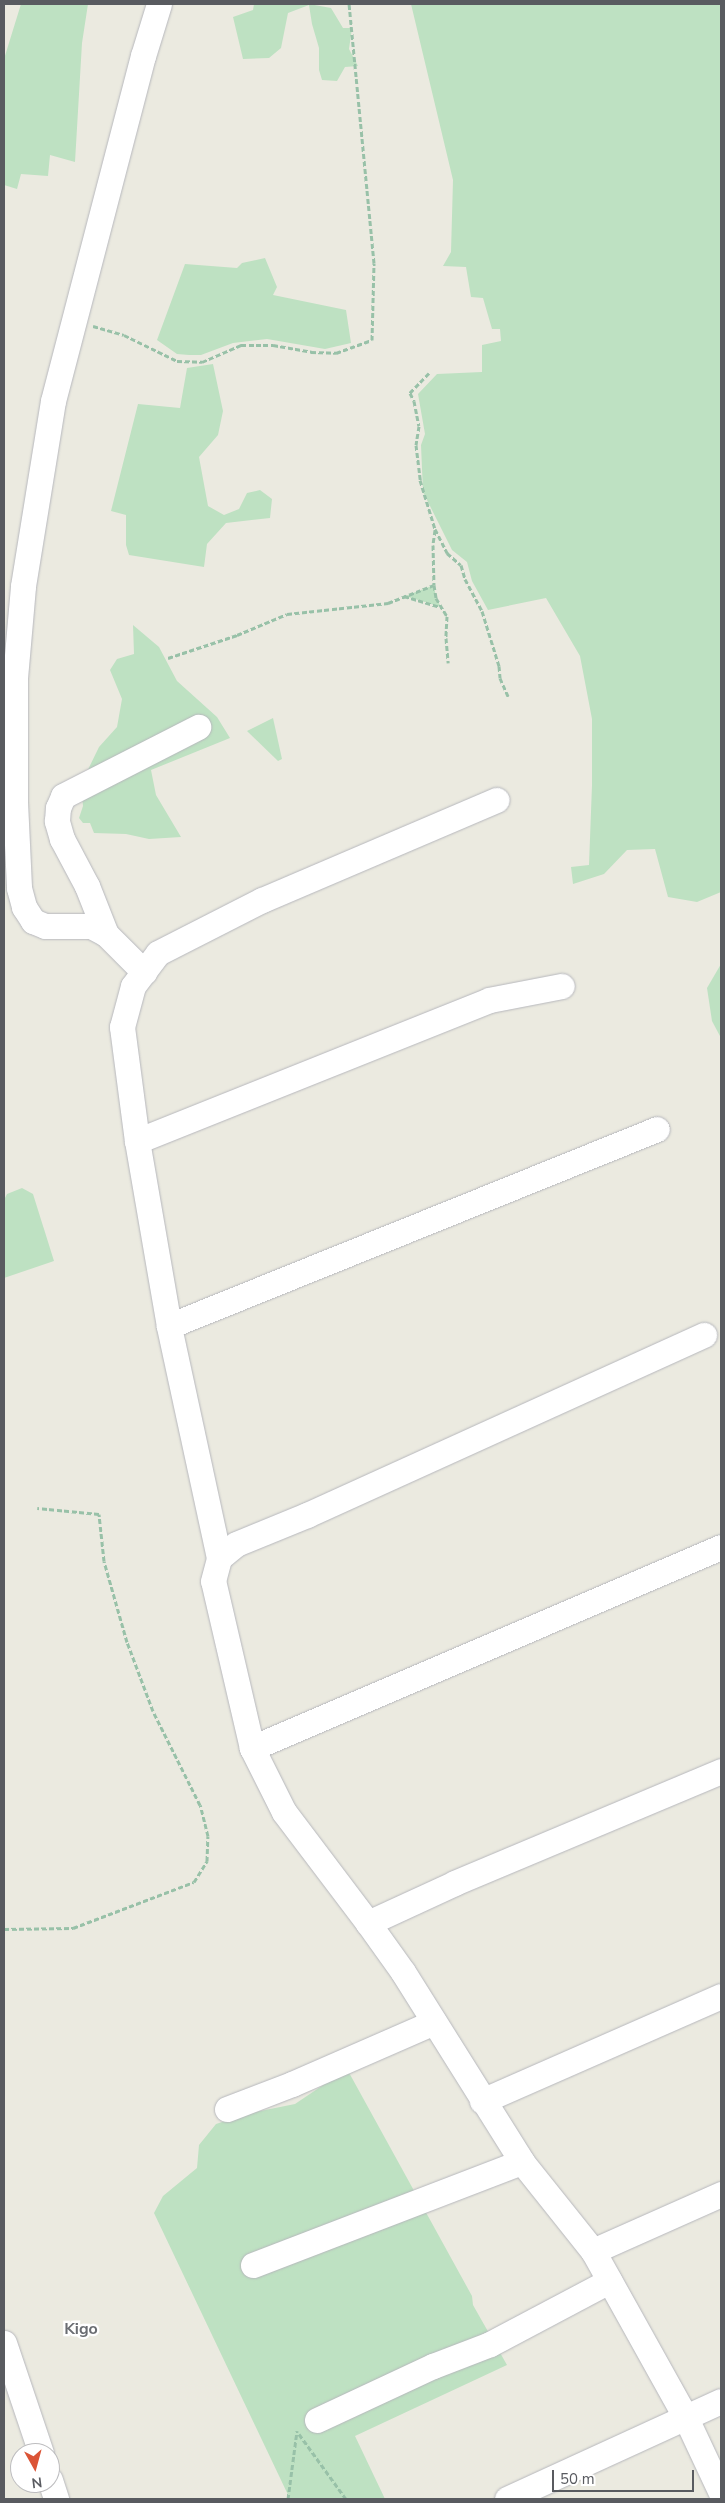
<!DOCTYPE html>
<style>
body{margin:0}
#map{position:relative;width:725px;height:2503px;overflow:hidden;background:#ebeae0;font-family:"Nunito Sans",sans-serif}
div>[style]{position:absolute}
.green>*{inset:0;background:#bee1c2}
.path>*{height:3px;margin-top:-1.5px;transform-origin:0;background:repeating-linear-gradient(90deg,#98c1a8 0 5px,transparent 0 7.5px)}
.roads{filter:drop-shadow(0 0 1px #b6b7bc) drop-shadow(0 0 1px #b6b7bc)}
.minor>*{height:25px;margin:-12.5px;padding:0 12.5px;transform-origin:12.5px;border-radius:12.5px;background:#fff}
span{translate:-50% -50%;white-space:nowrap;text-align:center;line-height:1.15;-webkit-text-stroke:4.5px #fff;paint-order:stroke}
.quarter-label{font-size:16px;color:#6a6d72;font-weight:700}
.frame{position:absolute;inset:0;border:5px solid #595b60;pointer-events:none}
.north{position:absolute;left:10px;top:2443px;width:50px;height:50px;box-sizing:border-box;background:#fff;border:1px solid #bdbdbf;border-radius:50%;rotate:173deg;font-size:14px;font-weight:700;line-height:20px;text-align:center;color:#595b60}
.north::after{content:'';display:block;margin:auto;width:18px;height:22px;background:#db5436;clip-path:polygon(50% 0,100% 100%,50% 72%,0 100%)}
.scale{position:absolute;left:552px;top:2470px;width:142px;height:22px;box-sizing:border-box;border:2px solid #595b60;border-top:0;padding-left:6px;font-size:15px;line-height:18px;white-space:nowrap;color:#595b60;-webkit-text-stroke:4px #fff;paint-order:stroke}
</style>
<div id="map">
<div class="green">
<i style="clip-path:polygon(21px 4px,88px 4px,82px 43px,75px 162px,50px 155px,48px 176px,21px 174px,17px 189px,4px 185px,4px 59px)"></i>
<i style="clip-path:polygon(254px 4px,309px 4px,331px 8px,343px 28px,352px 28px,349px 49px,358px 66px,345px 67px,337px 81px,322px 80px,319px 70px,319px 48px,312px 24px,309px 5px,288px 13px,281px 48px,269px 58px,243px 59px,233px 17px,253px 10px)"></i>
<i style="clip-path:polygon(411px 4px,721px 4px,721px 892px,697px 902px,668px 897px,655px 849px,627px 850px,604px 874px,573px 884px,571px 867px,589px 865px,592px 785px,592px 719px,580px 656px,546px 598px,488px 610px,472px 581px,467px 562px,452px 550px,423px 492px,421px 445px,425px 434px,418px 394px,437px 374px,482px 372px,482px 345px,501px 341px,500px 329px,492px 329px,483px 298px,471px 297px,466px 267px,443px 266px,451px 252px,453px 180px)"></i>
<i style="clip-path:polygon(265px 258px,277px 287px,273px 295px,346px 310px,351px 343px,325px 349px,267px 339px,233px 343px,201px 355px,189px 355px,177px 354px,157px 340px,185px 264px,237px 268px,242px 263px)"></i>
<i style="clip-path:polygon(213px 364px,223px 411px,218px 435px,199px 457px,208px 506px,224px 515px,239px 509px,247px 493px,260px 490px,272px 499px,270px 518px,226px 523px,207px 544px,204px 567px,129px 555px,126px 545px,126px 515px,111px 511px,138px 404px,180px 408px,187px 368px)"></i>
<i style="clip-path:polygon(434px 585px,436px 598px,441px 607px,405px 596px)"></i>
<i style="clip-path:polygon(133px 625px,159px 647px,177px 681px,217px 717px,230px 738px,151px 770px,156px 795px,181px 837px,149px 839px,126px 834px,94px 833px,90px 823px,83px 823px,79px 818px,83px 806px,81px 784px,99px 747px,117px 727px,122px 699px,110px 670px,117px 659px,134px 654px)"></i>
<i style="clip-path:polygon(273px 718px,282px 759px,278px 761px,247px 731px)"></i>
<i style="clip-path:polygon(721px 964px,721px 1038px,712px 1021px,707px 988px)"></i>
<i style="clip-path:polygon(22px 1188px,33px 1194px,54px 1261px,4px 1278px,4px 1200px,7px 1194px)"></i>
<i style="clip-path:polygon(347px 2069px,472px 2296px,473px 2305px,507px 2365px,355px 2436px,385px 2499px,290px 2499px,154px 2213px,163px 2196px,197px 2168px,199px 2145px,216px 2124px,250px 2113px,295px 2104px)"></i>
</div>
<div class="path">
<i style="left:93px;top:326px;width:32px;rotate:16deg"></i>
<i style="left:124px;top:335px;width:59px;rotate:26.1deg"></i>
<i style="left:177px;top:361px;width:25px;rotate:2deg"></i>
<i style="left:202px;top:362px;width:43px;rotate:-23.6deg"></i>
<i style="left:241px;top:345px;width:32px"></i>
<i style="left:273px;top:345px;width:39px;rotate:10deg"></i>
<i style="left:311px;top:352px;width:25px;rotate:2deg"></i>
<i style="left:336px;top:353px;width:38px;rotate:-20deg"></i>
<i style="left:372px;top:340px;width:77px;rotate:-88.5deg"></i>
<i style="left:374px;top:263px;width:260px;rotate:-95.5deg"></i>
<i style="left:429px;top:373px;width:28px;rotate:134deg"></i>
<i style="left:410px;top:393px;width:9px;rotate:63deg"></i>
<i style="left:414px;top:401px;width:25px;rotate:79deg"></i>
<i style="left:419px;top:426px;width:19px;rotate:99deg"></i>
<i style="left:416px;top:445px;width:35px;rotate:83deg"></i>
<i style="left:420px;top:480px;width:51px;rotate:73deg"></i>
<i style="left:435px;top:529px;width:27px;rotate:63deg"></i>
<i style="left:447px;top:553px;width:18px;rotate:41deg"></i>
<i style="left:461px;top:565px;width:15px;rotate:74deg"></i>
<i style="left:465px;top:579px;width:36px;rotate:62deg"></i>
<i style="left:482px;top:611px;width:58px;rotate:72.8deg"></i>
<i style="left:499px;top:666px;width:12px;rotate:85deg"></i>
<i style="left:500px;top:678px;width:20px;rotate:66deg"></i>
<i style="left:435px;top:530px;width:15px;rotate:98deg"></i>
<i style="left:433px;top:545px;width:40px;rotate:88.6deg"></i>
<i style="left:434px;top:585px;width:13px;rotate:81deg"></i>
<i style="left:436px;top:598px;width:21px;rotate:59deg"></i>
<i style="left:447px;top:616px;width:22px;rotate:93deg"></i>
<i style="left:446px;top:638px;width:25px;rotate:85deg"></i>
<i style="left:404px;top:596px;width:39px;rotate:17deg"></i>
<i style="left:168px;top:658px;width:73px;rotate:-18.4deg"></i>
<i style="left:237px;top:635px;width:54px;rotate:-22.8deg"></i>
<i style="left:287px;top:614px;width:102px;rotate:-6.2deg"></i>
<i style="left:388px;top:603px;width:49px;rotate:-21.4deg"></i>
<i style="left:4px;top:1929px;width:69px;rotate:-0.8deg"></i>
<i style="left:73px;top:1928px;width:129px;rotate:-20.8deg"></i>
<i style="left:194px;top:1882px;width:25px;rotate:-58deg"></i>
<i style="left:207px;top:1861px;width:25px;rotate:-88deg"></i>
<i style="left:208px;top:1836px;width:32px;rotate:-104deg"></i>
<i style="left:200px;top:1805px;width:105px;rotate:-116.6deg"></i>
<i style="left:153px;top:1711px;width:74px;rotate:-110.6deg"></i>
<i style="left:127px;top:1642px;width:84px;rotate:-105.9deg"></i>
<i style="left:104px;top:1561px;width:47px;rotate:-96.1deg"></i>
<i style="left:99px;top:1514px;width:62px;rotate:-174.5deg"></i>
<i style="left:299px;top:2434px;width:80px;rotate:54.1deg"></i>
<i style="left:288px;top:2499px;width:69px;rotate:-82.5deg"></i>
</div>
<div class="roads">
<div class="minor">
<i style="left:4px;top:675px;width:11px;rotate:15deg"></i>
<i style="left:15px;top:678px;width:92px;rotate:-85deg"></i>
<i style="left:23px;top:586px;width:187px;rotate:-80.8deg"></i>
<i style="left:53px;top:401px;width:357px;rotate:-75.4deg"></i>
<i style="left:143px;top:56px;width:54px;rotate:-72.9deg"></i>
<i style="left:15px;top:678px;width:124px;rotate:90deg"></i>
<i style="left:15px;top:802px;width:86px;rotate:87.3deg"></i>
<i style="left:19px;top:888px;width:20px;rotate:75deg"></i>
<i style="left:24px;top:907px;width:17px;rotate:57deg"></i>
<i style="left:33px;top:921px;width:13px;rotate:23deg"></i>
<i style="left:45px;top:926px;width:46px"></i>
<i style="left:91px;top:926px;width:17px;rotate:28deg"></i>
<i style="left:106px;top:934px;width:54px;rotate:45deg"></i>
<i style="left:106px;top:934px;width:52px;rotate:-111.6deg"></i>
<i style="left:87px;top:886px;width:53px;rotate:-118deg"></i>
<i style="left:62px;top:839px;width:19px;rotate:-106deg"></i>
<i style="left:57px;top:821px;width:13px;rotate:-86deg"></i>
<i style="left:58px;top:808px;width:13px;rotate:-67deg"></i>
<i style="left:63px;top:796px;width:152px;rotate:-27.1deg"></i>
<i style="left:137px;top:1141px;width:379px;rotate:-21.8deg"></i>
<i style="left:489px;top:1000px;width:74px;rotate:-10.9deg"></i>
<i style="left:169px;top:1326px;width:526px;rotate:-21.98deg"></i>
<i style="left:219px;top:1558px;width:237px;rotate:-102.2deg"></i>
<i style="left:169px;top:1326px;width:188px;rotate:-99.8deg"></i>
<i style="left:137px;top:1141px;width:115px;rotate:-97.5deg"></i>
<i style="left:122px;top:1027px;width:42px;rotate:-75deg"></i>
<i style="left:133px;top:986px;width:41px;rotate:-52.9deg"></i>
<i style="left:158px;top:953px;width:117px;rotate:-27deg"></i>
<i style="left:262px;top:900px;width:255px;rotate:-23.1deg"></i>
<i style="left:252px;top:1748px;width:510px;rotate:-23.2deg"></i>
<i style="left:721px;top:1771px;width:289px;rotate:157.2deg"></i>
<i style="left:455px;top:1883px;width:96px;rotate:155.3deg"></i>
<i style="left:368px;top:1923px;width:60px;rotate:54.5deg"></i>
<i style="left:403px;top:1972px;width:224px;rotate:57.9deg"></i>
<i style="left:522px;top:2162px;width:114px;rotate:51.4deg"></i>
<i style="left:593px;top:2251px;width:189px;rotate:60.9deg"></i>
<i style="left:685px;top:2416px;width:85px;rotate:64.9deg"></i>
<i style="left:368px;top:1923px;width:139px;rotate:-127.1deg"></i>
<i style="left:284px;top:1812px;width:72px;rotate:-116.6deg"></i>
<i style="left:252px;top:1748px;width:171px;rotate:-103.1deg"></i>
<i style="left:213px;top:1581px;width:24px;rotate:-75deg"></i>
<i style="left:219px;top:1558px;width:22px;rotate:-39deg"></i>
<i style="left:236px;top:1544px;width:77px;rotate:-22.2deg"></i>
<i style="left:307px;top:1515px;width:436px;rotate:-24.4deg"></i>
<i style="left:482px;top:2101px;width:261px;rotate:-23.7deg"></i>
<i style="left:227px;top:2109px;width:70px;rotate:-21deg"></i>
<i style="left:292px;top:2084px;width:155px;rotate:-23.6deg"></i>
<i style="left:593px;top:2251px;width:140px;rotate:-24deg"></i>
<i style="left:253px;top:2265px;width:288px;rotate:-21deg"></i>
<i style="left:4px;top:2343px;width:116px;rotate:71.4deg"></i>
<i style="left:317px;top:2420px;width:128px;rotate:-25deg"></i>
<i style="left:433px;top:2366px;width:61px;rotate:-21.1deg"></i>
<i style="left:490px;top:2344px;width:135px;rotate:-27.9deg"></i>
<i style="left:50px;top:2480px;width:20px;rotate:72deg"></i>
<i style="left:507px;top:2499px;width:235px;rotate:-24.6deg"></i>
</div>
</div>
<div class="quarter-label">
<span style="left:81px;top:2329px">Kigo</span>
</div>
<div class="frame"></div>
<div class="north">N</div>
<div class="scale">50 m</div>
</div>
